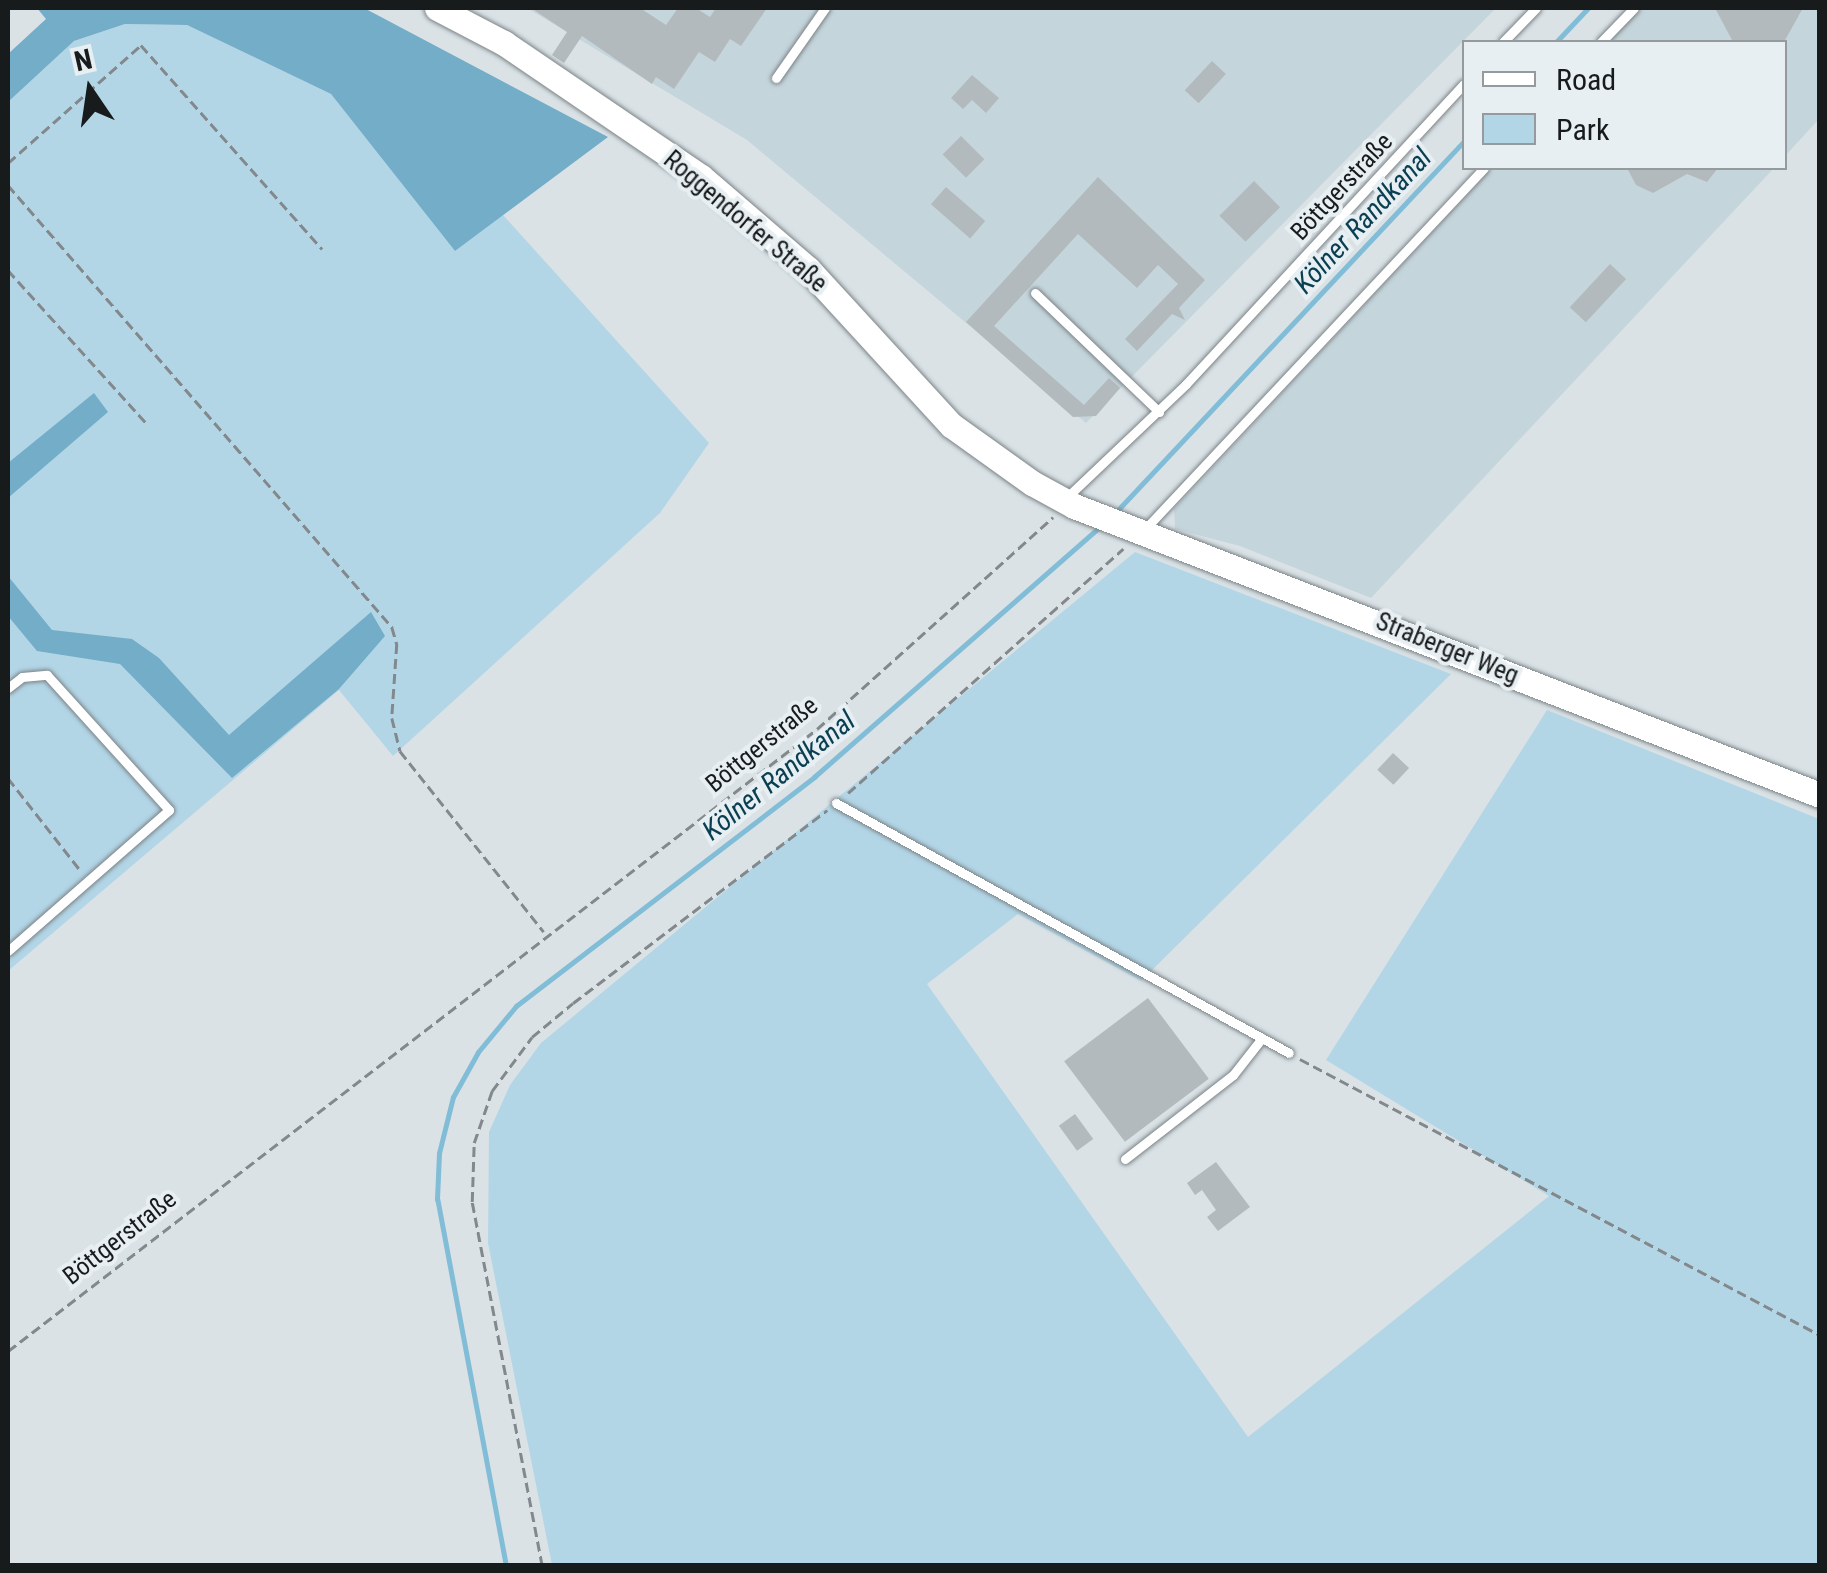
<!DOCTYPE html>
<meta charset="utf-8">
<style>
body{margin:0}
#map{position:relative;width:1827px;height:1573px;overflow:hidden;background:#dae2e6;font-family:"Roboto Condensed",sans-serif}
div>[style]{position:absolute}
.built>*{inset:0;background:#c5d5dc}
.green>*{inset:0;background:#b3d6e7}
.forest>*{inset:0;background:#73adc8}
.stream>*{height:5px;margin:-2.5px;padding:0 2.5px;transform-origin:2.5px;border-radius:2.5px;background:#81bdd7}
.building>*{inset:0;background:#b3babe;transform-origin:0 0}
.path>*{height:2.5px;margin-top:-1.25px;transform-origin:0;background:repeating-linear-gradient(90deg,#82888b 0 10px,transparent 0 15px)}
.roads{filter:drop-shadow(0 0 2px #7b8386) drop-shadow(0 0 2px #7b8386)}
.lane>*{height:9px;margin:-4.5px;padding:0 4.5px;transform-origin:4.5px;border-radius:4.5px;background:#fff}
.secondary>*{height:25px;margin:-12.5px;padding:0 12.5px;transform-origin:12.5px;border-radius:12.5px;background:#fff}
span{translate:-50% -50%;white-space:nowrap;text-align:center;line-height:1.15;-webkit-text-stroke:8px #e7eff3;paint-order:stroke}
.street-label{font-size:25px;color:#181b1c}
.water-label{font-size:28px;color:#0a3e51;font-style:italic}
.frame{position:absolute;inset:0;border:10px solid #181b1c;pointer-events:none}
.legend{position:absolute;left:1462px;top:40px;width:325px;height:130px;box-sizing:border-box;background:#e7eff3;border:2px solid #949a9d;margin:0;padding:12px 18px;list-style:none;font-size:30px;color:#181b1c}
.legend li{display:flex;align-items:center;gap:20px;height:50px}
.legend b{width:50px;border:2px solid #949a9d}
.north{position:absolute;left:40px;top:40px;width:100px;height:100px;-webkit-text-stroke:8px #e7eff3;paint-order:stroke;rotate:347deg;font-size:28px;font-weight:700;line-height:40px;text-align:center;color:#181b1c}
.north::after{content:'';display:block;margin:auto;width:35px;height:45px;background:#181b1c;clip-path:polygon(50% 0,100% 100%,50% 72%,0 100%)}
</style>
<div id="map">
<div class="built">
<i style="clip-path:polygon(527px 8px,1496px 8px,1086px 423px,747px 140px)"></i>
<i style="clip-path:polygon(1640px 8px,1819px 8px,1819px 119px,1785px 156px,1784px 42px,1608px 42px)"></i>
<i style="clip-path:polygon(1492px 168px,1774px 168px,1371px 598px,1240px 546px,1175px 529px,1174px 509px)"></i>
</div>
<div class="green">
<i style="clip-path:polygon(125px 24px,187px 25px,331px 94px,455px 251px,503px 215px,709px 443px,660px 513px,393px 756px,339px 690px,8px 971px,8px 102px,74px 41px)"></i>
<i style="clip-path:polygon(1135px 552px,1451px 674px,1141px 981px,1018px 914px,927px 984px,1248px 1437px,1549px 1196px,1326px 1060px,1547px 710px,1819px 819px,1819px 1565px,552px 1565px,488px 1243px,489px 1132px,510px 1085px,541px 1043px)"></i>
</div>
<div class="forest">
<i style="clip-path:polygon(37px 8px,364px 8px,608px 137px,455px 251px,331px 94px,187px 25px,125px 24px,74px 41px,8px 102px,8px 54px,46px 19px)"></i>
<i style="clip-path:polygon(94px 393px,108px 412px,8px 498px,8px 463px)"></i>
<i style="clip-path:polygon(8px 576px,52px 630px,132px 639px,159px 658px,229px 735px,371px 612px,385px 636px,339px 689px,232px 778px,120px 664px,37px 651px,8px 616px)"></i>
</div>
<div class="stream">
<i style="left:1556px;top:42px;width:47px;rotate:-46.7deg"></i>
<i style="left:1114px;top:514px;width:511px;rotate:-46.82deg"></i>
<i style="left:506px;top:1566px;width:373px;rotate:-100.6deg"></i>
<i style="left:437px;top:1199px;width:46px;rotate:-87.5deg"></i>
<i style="left:439px;top:1153px;width:58px;rotate:-76deg"></i>
<i style="left:453px;top:1097px;width:51px;rotate:-60.9deg"></i>
<i style="left:478px;top:1052px;width:60px;rotate:-50.4deg"></i>
<i style="left:516px;top:1006px;width:376px;rotate:-37.5deg"></i>
<i style="left:814px;top:777px;width:383px;rotate:-41.2deg"></i>
</div>
<div class="building">
<i style="clip-path:polygon(531px 8px,640px 8px,666px 25px,678px 8px,696px 8px,710px 17px,716px 8px,767px 8px,741px 46px,730px 39px,715px 62px,699px 52px,674px 89px,656px 77px,652px 84px,582px 36px,564px 63px,552px 55px,567px 32px)"></i>
<i style="clip-path:polygon(1715px 8px,1803px 8px,1784px 42px,1733px 42px)"></i>
<i style="left:1212px;top:61px;width:19px;height:40px;rotate:43deg"></i>
<i style="clip-path:polygon(972px 75px,999px 98px,986px 113px,972px 100px,963px 109px,951px 98px)"></i>
<i style="left:961px;top:136px;width:33px;height:26px;rotate:45deg"></i>
<i style="clip-path:polygon(1627px 168px,1718px 168px,1707px 182px,1687px 174px,1653px 193px,1636px 185px)"></i>
<i style="clip-path:polygon(1098px 177px,1205px 280px,1179px 308px,1185px 320px,1172px 314px,1137px 351px,1125px 339px,1178px 284px,1158px 265px,1137px 288px,1078px 234px,994px 326px,1084px 405px,1109px 378px,1120px 388px,1096px 416px,1073px 417px,966px 322px)"></i>
<i style="left:1254px;top:181px;width:37px;height:49px;rotate:45deg"></i>
<i style="left:946px;top:187px;width:52px;height:23px;rotate:41deg"></i>
<i style="left:1610px;top:264px;width:22px;height:59px;rotate:43deg"></i>
<i style="left:1393px;top:753px;width:22px;height:23px;rotate:43deg"></i>
<i style="left:1148px;top:998px;width:101px;height:105px;rotate:53deg"></i>
<i style="left:1075px;top:1114px;width:31px;height:20px;rotate:54deg"></i>
<i style="clip-path:polygon(1216px 1162px,1250px 1207px,1218px 1231px,1207px 1217px,1216px 1210px,1202px 1190px,1195px 1195px,1187px 1183px)"></i>
</div>
<div class="path">
<i style="left:8px;top:163px;width:178px;rotate:-41.6deg"></i>
<i style="left:141px;top:45px;width:273px;rotate:48.4deg"></i>
<i style="left:8px;top:185px;width:586px;rotate:49.02deg"></i>
<i style="left:392px;top:627px;width:18px;rotate:74deg"></i>
<i style="left:397px;top:644px;width:74px;rotate:93.9deg"></i>
<i style="left:392px;top:718px;width:34px;rotate:76deg"></i>
<i style="left:400px;top:751px;width:231px;rotate:51.5deg"></i>
<i style="left:8px;top:270px;width:207px;rotate:47.9deg"></i>
<i style="left:8px;top:778px;width:118px;rotate:51.9deg"></i>
<i style="left:848px;top:793px;width:368px;rotate:-41.6deg"></i>
<i style="left:1300px;top:1059px;width:589px;rotate:27.96deg"></i>
<i style="left:8px;top:1351px;width:1020px;rotate:-37.55deg"></i>
<i style="left:817px;top:729px;width:317px;rotate:-41.9deg"></i>
<i style="left:542px;top:1566px;width:371px;rotate:-100.9deg"></i>
<i style="left:472px;top:1202px;width:59px;rotate:-88.1deg"></i>
<i style="left:474px;top:1143px;width:55px;rotate:-70.9deg"></i>
<i style="left:492px;top:1091px;width:67px;rotate:-53.5deg"></i>
<i style="left:532px;top:1037px;width:53px;rotate:-39.7deg"></i>
<i style="left:573px;top:1003px;width:319px;rotate:-37.2deg"></i>
</div>
<div class="roads">
<div class="lane">
<i style="left:1503px;top:42px;width:47px;rotate:-45.9deg"></i>
<i style="left:1601px;top:42px;width:47px;rotate:-45.9deg"></i>
<i style="left:776px;top:78px;width:85px;rotate:-55deg"></i>
<i style="left:1035px;top:293px;width:172px;rotate:43.8deg"></i>
<i style="left:1065px;top:499px;width:167px;rotate:-43.5deg"></i>
<i style="left:1186px;top:384px;width:409px;rotate:-47.2deg"></i>
<i style="left:1145px;top:529px;width:495px;rotate:-46.8deg"></i>
<i style="left:8px;top:688px;width:18px;rotate:-38deg"></i>
<i style="left:22px;top:677px;width:25px;rotate:-5deg"></i>
<i style="left:47px;top:675px;width:182px;rotate:47.9deg"></i>
<i style="left:169px;top:810px;width:214px;rotate:138.8deg"></i>
<i style="left:836px;top:803px;width:517px;rotate:28.89deg"></i>
<i style="left:1125px;top:1159px;width:137px;rotate:-37.9deg"></i>
<i style="left:1233px;top:1075px;width:47px;rotate:-51.9deg"></i>
</div>
<div class="secondary">
<i style="left:437px;top:8px;width:76px;rotate:27.6deg"></i>
<i style="left:504px;top:43px;width:238px;rotate:34.2deg"></i>
<i style="left:701px;top:177px;width:141px;rotate:40.7deg"></i>
<i style="left:808px;top:269px;width:212px;rotate:47.5deg"></i>
<i style="left:951px;top:425px;width:100px;rotate:35.6deg"></i>
<i style="left:1032px;top:483px;width:48px;rotate:28.7deg"></i>
<i style="left:1074px;top:506px;width:800px;rotate:21.18deg"></i>
</div>
</div>
<div class="street-label">
<span style="left:1342px;top:187px;rotate:-47deg">Böttgerstraße</span>
<span style="left:745px;top:222px;rotate:40deg">Roggendorfer Straße</span>
<span style="left:1447px;top:649px;rotate:22deg">Straberger Weg</span>
<span style="left:762px;top:745px;rotate:-39deg">Böttgerstraße</span>
<span style="left:120px;top:1238px;rotate:-38deg">Böttgerstraße</span>
</div>
<div class="water-label">
<span style="left:1363px;top:221px;rotate:-47deg">Kölner Randkanal</span>
<span style="left:779px;top:776px;rotate:-39deg">Kölner Randkanal</span>
</div>
<div class="frame"></div>
<ul class="legend">
<li><b style="height:12px;background:#fff"></b>Road</li>
<li><b style="height:28px;background:#b3d6e7"></b>Park</li>
</ul>
<div class="north">N</div>
</div>
